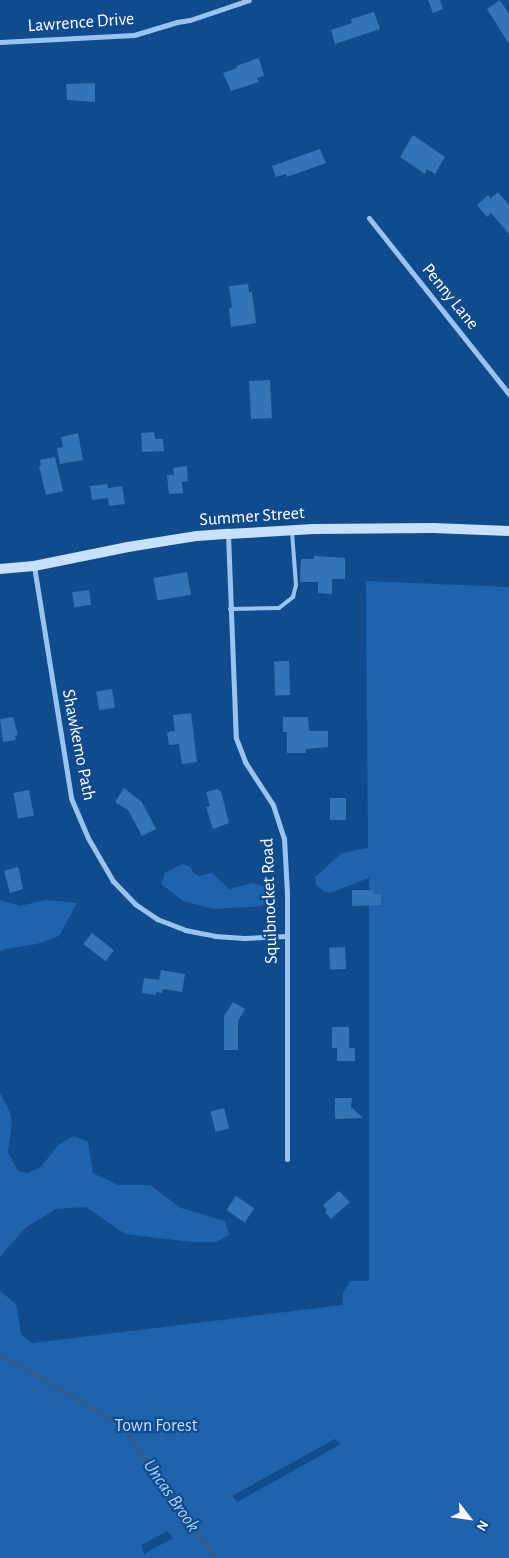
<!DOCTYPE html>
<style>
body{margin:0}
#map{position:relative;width:509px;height:1558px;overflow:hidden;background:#104b8d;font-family:"Alegreya Sans",sans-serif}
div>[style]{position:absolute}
.green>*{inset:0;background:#1e63ab}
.stream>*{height:4px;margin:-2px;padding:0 2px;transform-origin:2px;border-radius:2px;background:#315e8f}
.building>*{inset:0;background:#3473b5;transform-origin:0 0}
.service>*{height:4px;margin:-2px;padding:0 2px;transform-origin:2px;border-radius:2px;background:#98c4f3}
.minor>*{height:5px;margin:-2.5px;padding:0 2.5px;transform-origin:2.5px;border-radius:2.5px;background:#98c4f3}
.secondary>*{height:10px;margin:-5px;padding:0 5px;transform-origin:5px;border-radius:5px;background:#c7e0fd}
span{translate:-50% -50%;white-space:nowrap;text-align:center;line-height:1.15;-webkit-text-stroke:4.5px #104b8d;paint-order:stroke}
.street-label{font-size:18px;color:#fff}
.park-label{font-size:18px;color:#bfddfd}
.water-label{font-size:19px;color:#a3cefa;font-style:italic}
.north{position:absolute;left:444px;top:1493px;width:50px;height:50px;-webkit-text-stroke:4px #104b8d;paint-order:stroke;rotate:120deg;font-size:14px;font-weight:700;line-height:20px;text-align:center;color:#fff}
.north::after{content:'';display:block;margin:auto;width:18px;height:22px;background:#fff;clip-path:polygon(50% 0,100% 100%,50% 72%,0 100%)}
</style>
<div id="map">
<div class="green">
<i style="clip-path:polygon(evenodd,366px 581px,509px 587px,509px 1558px,0 1558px,0 1291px,16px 1304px,21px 1334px,32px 1343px,343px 1305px,343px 1293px,350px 1281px,369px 1281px,369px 878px,333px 892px,325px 892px,316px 885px,315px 877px,342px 853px,368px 848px,366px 581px,335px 1439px,341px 1444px,237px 1502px,232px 1496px,335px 1439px,366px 581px,167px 1531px,173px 1538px,144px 1554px,142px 1545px,167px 1531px)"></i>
<i style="clip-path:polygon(182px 864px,191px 867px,193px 873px,199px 876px,212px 873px,229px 889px,252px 883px,267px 887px,263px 906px,214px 909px,183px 901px,161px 884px,165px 873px)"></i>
<i style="clip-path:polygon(0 900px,20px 906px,45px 900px,77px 903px,59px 936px,37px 944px,5px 949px,0 951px)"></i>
<i style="clip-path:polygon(0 1093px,10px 1112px,12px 1124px,8px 1152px,18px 1171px,28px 1173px,41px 1167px,58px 1145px,74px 1136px,88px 1142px,93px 1173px,118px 1185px,150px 1185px,181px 1208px,225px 1221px,229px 1235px,216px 1242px,192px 1242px,125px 1234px,86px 1207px,56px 1209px,25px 1228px,0 1257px)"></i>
</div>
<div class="stream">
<i style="left:0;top:1355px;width:140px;rotate:30deg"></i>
<i style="left:121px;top:1425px;width:163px;rotate:54.7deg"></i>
</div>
<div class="building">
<i style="clip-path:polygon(428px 0,440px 0,443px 9px,433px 13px)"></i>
<i style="clip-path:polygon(500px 0,509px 14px,509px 44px,487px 9px)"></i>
<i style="clip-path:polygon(374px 12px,380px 29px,335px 44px,331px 30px,352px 23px,351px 19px)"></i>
<i style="clip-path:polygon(259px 58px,264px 76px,257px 78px,259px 82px,231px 91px,223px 73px,237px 68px,236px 66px)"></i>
<i style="clip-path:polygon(95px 83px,95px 102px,67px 100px,66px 84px)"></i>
<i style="clip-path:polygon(413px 135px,445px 157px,435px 174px,427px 169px,425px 174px,400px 157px)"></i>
<i style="clip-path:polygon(320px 149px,326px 163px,287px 177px,286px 174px,276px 177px,272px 166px)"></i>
<i style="clip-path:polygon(498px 192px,509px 205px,509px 234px,491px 213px,487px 217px,477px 205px,488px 195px,491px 198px)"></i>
<i style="clip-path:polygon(248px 284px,249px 292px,252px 292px,256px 323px,231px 327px,229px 308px,232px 308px,229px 286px)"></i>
<i style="left:270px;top:380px;width:38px;height:21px;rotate:87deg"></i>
<i style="clip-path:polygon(154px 432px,155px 439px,163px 439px,164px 451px,142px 452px,141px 433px)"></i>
<i style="clip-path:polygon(78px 433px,83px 460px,60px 464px,57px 448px,63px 447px,61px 437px)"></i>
<i style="clip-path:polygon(55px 457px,63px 491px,46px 495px,39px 466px,41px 465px,40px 460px)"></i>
<i style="clip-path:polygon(187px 466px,188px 481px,182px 482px,183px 493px,169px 494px,167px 475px,174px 475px,173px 468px)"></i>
<i style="clip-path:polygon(107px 484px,108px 488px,122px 486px,125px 504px,109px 506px,108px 498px,92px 500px,90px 486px)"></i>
<i style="clip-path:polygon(314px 556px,345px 558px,345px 579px,332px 579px,332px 594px,318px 593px,318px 582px,300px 582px,301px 559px,314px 559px)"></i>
<i style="left:187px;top:572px;width:23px;height:34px;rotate:80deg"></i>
<i style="left:89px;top:590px;width:15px;height:17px;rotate:82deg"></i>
<i style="left:289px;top:661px;width:34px;height:15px;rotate:88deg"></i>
<i style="left:112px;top:689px;width:19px;height:16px;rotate:81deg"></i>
<i style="clip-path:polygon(191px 713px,197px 762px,182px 764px,179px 744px,169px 745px,167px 732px,175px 731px,173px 715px)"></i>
<i style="clip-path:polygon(13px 717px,18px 735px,15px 736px,16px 740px,3px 742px,0 719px)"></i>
<i style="clip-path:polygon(283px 717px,308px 717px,309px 731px,328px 731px,328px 747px,306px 749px,306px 753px,287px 753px,287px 732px,283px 732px)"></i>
<i style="clip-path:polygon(124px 788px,142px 802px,156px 829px,142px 836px,128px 810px,115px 802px)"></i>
<i style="clip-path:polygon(218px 789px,219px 791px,221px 791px,229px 823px,213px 829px,206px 807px,210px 806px,206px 792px)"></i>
<i style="left:29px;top:790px;width:26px;height:16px;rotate:79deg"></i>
<i style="left:330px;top:798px;width:16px;height:22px"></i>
<i style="clip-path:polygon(17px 867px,19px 869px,23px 889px,10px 893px,4px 871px)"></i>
<i style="clip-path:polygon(352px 890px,374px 890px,374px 894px,381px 894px,381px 905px,352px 906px)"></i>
<i style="left:92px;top:933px;width:28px;height:14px;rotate:38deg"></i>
<i style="left:345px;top:947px;width:22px;height:16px;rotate:87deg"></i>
<i style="clip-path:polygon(161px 970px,185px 974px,182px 992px,163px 989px,162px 993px,156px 992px,156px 995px,142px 993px,144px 978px,159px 980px)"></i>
<i style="clip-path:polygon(233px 1002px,245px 1009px,238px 1021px,238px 1050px,224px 1050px,224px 1016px)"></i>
<i style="clip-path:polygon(332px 1027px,349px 1027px,349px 1048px,355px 1048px,355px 1061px,337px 1061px,337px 1048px,332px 1048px)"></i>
<i style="clip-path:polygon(335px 1098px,352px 1098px,351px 1107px,363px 1118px,335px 1119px)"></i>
<i style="left:224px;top:1108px;width:21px;height:14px;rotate:76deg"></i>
<i style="clip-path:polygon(339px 1191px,350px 1202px,331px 1219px,325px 1212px,327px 1210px,323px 1205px)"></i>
<i style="left:236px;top:1196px;width:22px;height:17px;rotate:34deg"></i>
</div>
<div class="service">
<i style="left:230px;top:609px;width:49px;rotate:-1.2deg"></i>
<i style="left:279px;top:608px;width:18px;rotate:-38deg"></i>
<i style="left:293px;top:597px;width:12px;rotate:-76deg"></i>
<i style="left:296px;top:585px;width:53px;rotate:-94.3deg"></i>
</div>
<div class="minor">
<i style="left:0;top:42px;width:134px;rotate:-3deg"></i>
<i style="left:134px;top:35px;width:45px;rotate:-16.8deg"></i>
<i style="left:177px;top:22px;width:13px;rotate:-9deg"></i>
<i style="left:190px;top:20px;width:62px;rotate:-18.7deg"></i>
<i style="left:369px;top:218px;width:225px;rotate:51.5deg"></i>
<i style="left:228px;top:534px;width:204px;rotate:87.8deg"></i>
<i style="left:236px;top:738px;width:26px;rotate:69deg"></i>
<i style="left:245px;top:762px;width:51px;rotate:56.9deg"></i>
<i style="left:273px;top:805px;width:35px;rotate:72deg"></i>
<i style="left:284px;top:838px;width:56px;rotate:86.9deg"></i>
<i style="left:287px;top:894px;width:265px;rotate:90deg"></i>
<i style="left:34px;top:566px;width:235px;rotate:80.9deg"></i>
<i style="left:71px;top:798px;width:43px;rotate:67deg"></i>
<i style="left:88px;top:838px;width:50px;rotate:59.8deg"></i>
<i style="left:113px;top:881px;width:32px;rotate:46deg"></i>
<i style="left:135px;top:904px;width:27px;rotate:34deg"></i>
<i style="left:157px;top:919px;width:30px;rotate:21deg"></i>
<i style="left:185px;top:930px;width:31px;rotate:11deg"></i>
<i style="left:215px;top:936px;width:29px;rotate:4deg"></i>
<i style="left:244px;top:938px;width:42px;rotate:-2.7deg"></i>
</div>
<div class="secondary">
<i style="left:0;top:569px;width:34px;rotate:-5deg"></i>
<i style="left:34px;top:566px;width:96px;rotate:-11.4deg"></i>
<i style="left:128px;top:547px;width:70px;rotate:-9.1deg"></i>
<i style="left:197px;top:536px;width:31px;rotate:-4deg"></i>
<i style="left:228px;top:534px;width:86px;rotate:-3.3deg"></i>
<i style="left:314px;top:529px;width:119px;rotate:-0.5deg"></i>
<i style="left:433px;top:528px;width:76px;rotate:2.3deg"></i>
</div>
<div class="street-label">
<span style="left:81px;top:23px;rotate:-4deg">Lawrence Drive</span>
<span style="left:450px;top:297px;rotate:51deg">Penny Lane</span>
<span style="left:252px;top:517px;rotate:-4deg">Summer Street</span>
<span style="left:78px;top:745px;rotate:79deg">Shawkemo Path</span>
<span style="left:270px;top:901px;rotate:-92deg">Squibnocket Road</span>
</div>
<div class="park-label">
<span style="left:156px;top:1426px">Town Forest</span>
</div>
<div class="water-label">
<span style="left:171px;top:1496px;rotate:55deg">Uncas Brook</span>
</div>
<div class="north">N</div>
</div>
